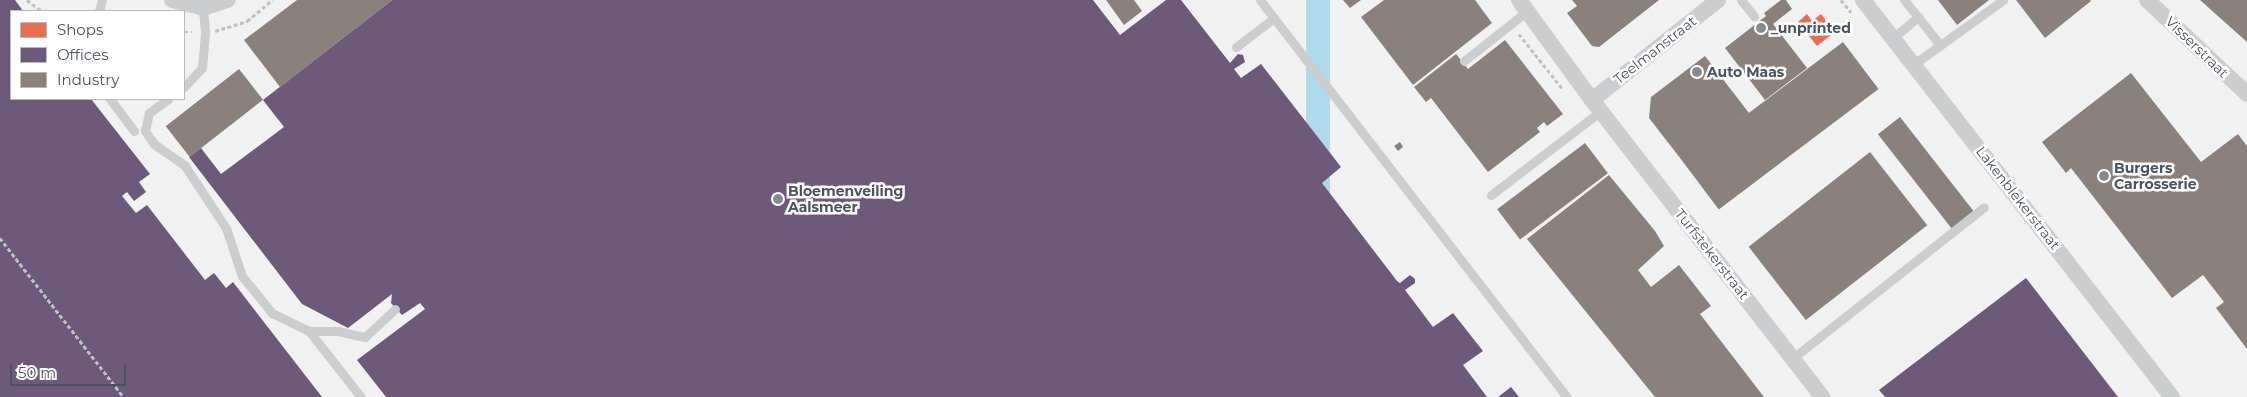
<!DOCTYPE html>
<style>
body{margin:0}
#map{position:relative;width:2247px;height:397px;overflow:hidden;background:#f1f1f1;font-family:Montserrat,sans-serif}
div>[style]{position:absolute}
.water>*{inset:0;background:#aedaeb;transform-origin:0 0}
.shops>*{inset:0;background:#e76f51}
.offices>*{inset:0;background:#6d597a}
.industry>*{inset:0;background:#8a817c;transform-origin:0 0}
.path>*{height:2.5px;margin-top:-1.25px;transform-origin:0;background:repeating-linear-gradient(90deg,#bac4c1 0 4px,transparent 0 6.5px)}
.service>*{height:9px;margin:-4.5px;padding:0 4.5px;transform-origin:4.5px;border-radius:4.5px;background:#cbcdcf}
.minor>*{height:16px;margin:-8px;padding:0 8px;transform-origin:8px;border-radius:8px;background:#cbcdcf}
.dots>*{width:14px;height:14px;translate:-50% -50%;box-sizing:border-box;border:2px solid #fff;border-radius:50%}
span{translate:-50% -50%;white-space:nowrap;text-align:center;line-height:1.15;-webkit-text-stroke:5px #fff;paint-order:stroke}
.poi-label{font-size:14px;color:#49525d;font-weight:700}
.left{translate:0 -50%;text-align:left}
.street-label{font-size:14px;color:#49525d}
.legend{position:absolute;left:10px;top:10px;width:175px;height:90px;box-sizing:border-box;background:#fff;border:1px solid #b6babe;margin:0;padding:6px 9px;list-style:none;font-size:15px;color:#49525d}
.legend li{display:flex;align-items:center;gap:10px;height:25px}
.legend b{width:25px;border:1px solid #b6babe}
.scale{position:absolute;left:10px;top:364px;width:116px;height:22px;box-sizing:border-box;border:2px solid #49525d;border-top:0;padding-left:6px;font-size:15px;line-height:18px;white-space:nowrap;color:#49525d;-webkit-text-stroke:4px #fff;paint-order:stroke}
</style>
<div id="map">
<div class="water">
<i style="left:1306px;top:0;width:24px;height:504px"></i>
</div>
<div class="shops">
<i style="clip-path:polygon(1807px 14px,1812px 21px,1821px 14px,1835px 32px,1817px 46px,1798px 22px)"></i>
</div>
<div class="offices">
<i style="clip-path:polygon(0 0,15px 0,23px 11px,11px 11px,11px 99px,91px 99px,150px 174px,139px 182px,146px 192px,134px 201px,127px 192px,122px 196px,136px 213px,147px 205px,205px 280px,214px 273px,226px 288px,233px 282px,322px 397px,0 397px)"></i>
<i style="clip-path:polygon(392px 0,1093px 0,1120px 35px,1166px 0,1181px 0,1230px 63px,1238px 54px,1243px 55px,1245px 62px,1234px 69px,1241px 78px,1261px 64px,1341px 167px,1322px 183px,1397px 281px,1400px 283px,1410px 275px,1415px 279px,1415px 283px,1405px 290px,1433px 327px,1453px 313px,1483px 351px,1463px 365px,1487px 397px,386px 397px,357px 360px,425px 309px,420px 303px,402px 315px,391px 303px,392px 294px,348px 328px,302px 304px,189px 157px,201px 148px,221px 174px,284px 127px,263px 100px)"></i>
<i style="clip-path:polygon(2026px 278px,2118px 397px,1885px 397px,1879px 390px)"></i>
<i style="clip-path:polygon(1511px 387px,1519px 397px,1498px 397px)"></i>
</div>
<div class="industry">
<i style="clip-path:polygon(297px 0,392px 0,280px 87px,244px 40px)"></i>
<i style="clip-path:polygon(1106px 0,1134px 0,1142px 11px,1124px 25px)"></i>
<i style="clip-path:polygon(1343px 0,1361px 0,1350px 8px)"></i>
<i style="clip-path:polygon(1384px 0,1475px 0,1492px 23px,1413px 85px,1361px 17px)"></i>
<i style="clip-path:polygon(1572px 0,1659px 0,1599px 47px,1592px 46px,1567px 13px,1577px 6px)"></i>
<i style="clip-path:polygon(1781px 0,1786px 0,1792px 9px,1773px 24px,1807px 68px,1765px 100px,1725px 48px,1766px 16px,1764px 13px)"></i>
<i style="clip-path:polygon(1938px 0,1989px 0,1957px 25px)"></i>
<i style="clip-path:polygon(2016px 0,2090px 0,2091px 1px,2045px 38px)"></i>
<i style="clip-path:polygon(2200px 0,2247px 0,2247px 42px)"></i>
<i style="clip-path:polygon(1505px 40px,1563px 114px,1547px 126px,1544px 122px,1537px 128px,1540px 132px,1488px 172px,1431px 98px,1426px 102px,1414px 87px,1456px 54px,1468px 69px)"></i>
<i style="left:1843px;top:42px;width:59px;height:200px;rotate:53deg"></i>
<i style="clip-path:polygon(1705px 56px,1749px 113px,1684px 163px,1649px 118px,1651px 97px)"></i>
<i style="left:239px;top:69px;width:39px;height:93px;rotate:52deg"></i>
<i style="clip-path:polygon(2131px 73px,2201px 162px,2238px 134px,2247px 146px,2247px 349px,2216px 308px,2224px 302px,2203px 275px,2172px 298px,2071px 168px,2066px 173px,2042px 142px)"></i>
<i style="left:1900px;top:117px;width:120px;height:28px;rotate:52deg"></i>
<i style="clip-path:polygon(1400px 142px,1403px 147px,1398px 151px,1394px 146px)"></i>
<i style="left:1585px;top:143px;width:38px;height:110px;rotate:53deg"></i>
<i style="left:1870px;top:152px;width:93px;height:154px;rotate:52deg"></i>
<i style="clip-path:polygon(1609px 175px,1655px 231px,1664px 246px,1638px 270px,1651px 287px,1679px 265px,1711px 306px,1700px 314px,1764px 397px,1655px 397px,1527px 239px)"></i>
</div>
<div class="path">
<i style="left:27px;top:0;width:19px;rotate:36deg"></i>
<i style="left:1841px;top:0;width:16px;rotate:50deg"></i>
<i style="left:215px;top:31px;width:34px;rotate:-17deg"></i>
<i style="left:247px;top:21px;width:33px;rotate:-40deg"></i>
<i style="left:184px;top:32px;width:8px"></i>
<i style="left:1519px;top:34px;width:69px;rotate:51.5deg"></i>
<i style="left:0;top:238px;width:202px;rotate:52.1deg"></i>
</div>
<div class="service">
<i style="left:1260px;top:0;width:502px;rotate:52.29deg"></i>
<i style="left:1741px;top:0;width:21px;rotate:51deg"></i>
<i style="left:99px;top:11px;width:11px;rotate:-75deg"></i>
<i style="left:1918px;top:17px;width:36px;rotate:52deg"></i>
<i style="left:1893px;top:38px;width:33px;rotate:-40deg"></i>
<i style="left:1918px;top:17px;width:22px;rotate:-129deg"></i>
<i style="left:1236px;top:47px;width:48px;rotate:-37.3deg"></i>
<i style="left:1464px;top:61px;width:80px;rotate:-38.4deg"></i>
<i style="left:1914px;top:64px;width:110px;rotate:-35.7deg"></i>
<i style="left:184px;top:87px;width:26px;rotate:-47deg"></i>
<i style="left:202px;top:68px;width:36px;rotate:-85deg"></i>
<i style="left:205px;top:32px;width:24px;rotate:-95deg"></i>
<i style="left:110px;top:99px;width:40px;rotate:53deg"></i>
<i style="left:168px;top:99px;width:24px;rotate:144deg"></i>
<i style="left:149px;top:113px;width:18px;rotate:103deg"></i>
<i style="left:145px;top:131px;width:16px;rotate:55deg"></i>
<i style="left:154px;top:144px;width:38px;rotate:35deg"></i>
<i style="left:185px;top:166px;width:74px;rotate:56.5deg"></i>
<i style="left:226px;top:228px;width:51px;rotate:71.6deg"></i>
<i style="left:242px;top:276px;width:48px;rotate:51deg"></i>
<i style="left:272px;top:313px;width:41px;rotate:25.9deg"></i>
<i style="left:309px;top:331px;width:29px"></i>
<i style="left:338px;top:331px;width:28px;rotate:13deg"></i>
<i style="left:365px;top:337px;width:41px;rotate:-43deg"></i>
<i style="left:1491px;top:195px;width:138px;rotate:-37.4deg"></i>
<i style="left:309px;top:331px;width:84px;rotate:51.8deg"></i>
<i style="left:1793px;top:358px;width:243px;rotate:-38.3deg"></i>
</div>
<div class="minor">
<i style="left:172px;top:0;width:32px;rotate:14deg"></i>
<i style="left:203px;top:8px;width:26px;rotate:-18deg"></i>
<i style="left:1519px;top:0;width:124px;rotate:53.9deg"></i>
<i style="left:1592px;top:100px;width:376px;rotate:52.2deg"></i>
<i style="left:1863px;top:0;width:503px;rotate:52.11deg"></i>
<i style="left:2147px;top:0;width:137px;rotate:43.2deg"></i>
<i style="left:1592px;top:100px;width:161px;rotate:-38.4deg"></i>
</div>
<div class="dots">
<i style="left:1761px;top:28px;background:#848a91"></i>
<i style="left:1697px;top:72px;background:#848a91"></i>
<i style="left:2104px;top:176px;background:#848a91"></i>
<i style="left:778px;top:199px;background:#848a91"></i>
</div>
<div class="poi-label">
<span class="left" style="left:1771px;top:28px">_unprinted</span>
<span class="left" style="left:1707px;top:72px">Auto Maas</span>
<span class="left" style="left:2114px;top:176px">Burgers<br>Carrosserie</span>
<span class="left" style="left:788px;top:199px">Bloemenveiling<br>Aalsmeer</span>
</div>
<div class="street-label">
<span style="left:2197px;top:47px;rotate:44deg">Visserstraat</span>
<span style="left:1655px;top:50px;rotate:-38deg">Teelmanstraat</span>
<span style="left:2018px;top:198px;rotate:52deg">Lakenblekerstraat</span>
<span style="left:1712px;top:254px;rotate:52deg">Turfstekerstraat</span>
</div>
<ul class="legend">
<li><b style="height:14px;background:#e76f51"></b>Shops</li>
<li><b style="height:14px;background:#6d597a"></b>Offices</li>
<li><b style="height:14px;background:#8a817c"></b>Industry</li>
</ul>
<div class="scale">50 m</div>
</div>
